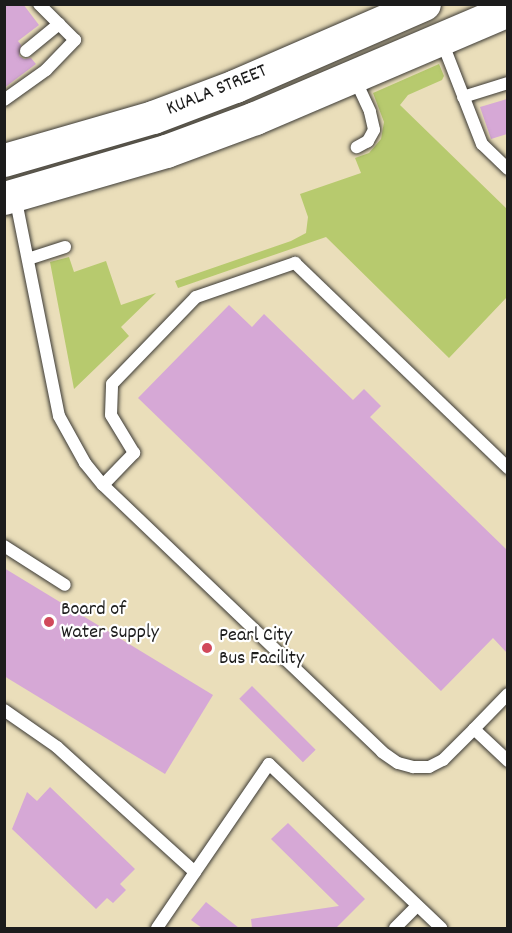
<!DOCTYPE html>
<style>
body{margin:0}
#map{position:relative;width:512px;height:933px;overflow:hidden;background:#eadeba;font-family:Dekko,sans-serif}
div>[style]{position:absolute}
.green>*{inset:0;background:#b7ca6e}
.building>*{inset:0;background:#d6a8d6;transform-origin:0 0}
.roads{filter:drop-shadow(0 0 2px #3b3934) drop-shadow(0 0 2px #3b3934)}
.service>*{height:12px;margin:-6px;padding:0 6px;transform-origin:6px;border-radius:6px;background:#fff}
.secondary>*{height:33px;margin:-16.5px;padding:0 16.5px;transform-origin:16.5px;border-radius:16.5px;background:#fff}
.dots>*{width:16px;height:16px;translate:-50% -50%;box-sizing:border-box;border:3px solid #fff;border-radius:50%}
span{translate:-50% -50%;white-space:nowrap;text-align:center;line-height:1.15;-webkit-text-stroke:4.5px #fff;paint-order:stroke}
.street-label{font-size:20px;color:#1c1c1c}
.poi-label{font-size:20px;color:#1c1c1c}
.left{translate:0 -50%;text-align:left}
.frame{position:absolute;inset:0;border:6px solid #1c1c1c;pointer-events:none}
</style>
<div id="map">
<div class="green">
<i style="clip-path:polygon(439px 64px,444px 76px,442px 80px,408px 95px,400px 105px,508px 210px,507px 297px,449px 358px,326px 237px,178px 288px,175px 281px,291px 241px,306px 233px,308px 217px,300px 194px,361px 173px,355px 158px,369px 153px,381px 139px,384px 122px,373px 93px)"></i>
<i style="clip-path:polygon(69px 257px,74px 272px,106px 261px,121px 305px,156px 293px,121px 327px,129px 336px,74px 389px,50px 262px)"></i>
</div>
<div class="building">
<i style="clip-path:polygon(4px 4px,23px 4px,39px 25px,18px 41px,21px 45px,19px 56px,24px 59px,31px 58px,36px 64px,4px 88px)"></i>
<i style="clip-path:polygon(507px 99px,507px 134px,491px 139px,480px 107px)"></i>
<i style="clip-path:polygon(229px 305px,252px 327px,264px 314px,353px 400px,364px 389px,381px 406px,370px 417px,507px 550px,507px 653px,493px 638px,441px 691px,138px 398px)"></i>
<i style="clip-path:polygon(4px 568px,213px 695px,165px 774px,4px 676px)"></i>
<i style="left:252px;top:686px;width:90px;height:18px;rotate:45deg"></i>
<i style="clip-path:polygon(50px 787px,135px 869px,120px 884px,126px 890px,113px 903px,107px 898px,96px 909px,12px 829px,27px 792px,37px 801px)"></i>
<i style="clip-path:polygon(288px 823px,365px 899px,336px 928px,252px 928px,251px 919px,339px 906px,271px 839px)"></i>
<i style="clip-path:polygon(206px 902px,239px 928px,202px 928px,191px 920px)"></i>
</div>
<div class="roads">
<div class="service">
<i style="left:441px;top:39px;width:113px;rotate:68.7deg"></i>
<i style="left:482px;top:144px;width:36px;rotate:44deg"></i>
<i style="left:26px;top:51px;width:43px;rotate:-39.3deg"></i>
<i style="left:354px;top:77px;width:38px;rotate:65deg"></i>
<i style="left:370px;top:112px;width:18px;rotate:77deg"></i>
<i style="left:374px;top:130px;width:13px;rotate:119deg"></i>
<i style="left:368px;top:141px;width:13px;rotate:151deg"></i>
<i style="left:463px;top:97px;width:47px;rotate:-17.3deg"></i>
<i style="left:4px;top:100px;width:52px;rotate:-35.5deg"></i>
<i style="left:46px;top:70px;width:42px;rotate:-46deg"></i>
<i style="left:75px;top:40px;width:51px;rotate:-135deg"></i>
<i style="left:15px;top:196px;width:224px;rotate:78.7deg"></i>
<i style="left:59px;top:416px;width:54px;rotate:61deg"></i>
<i style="left:85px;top:463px;width:28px;rotate:51deg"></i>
<i style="left:103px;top:485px;width:386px;rotate:43.7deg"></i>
<i style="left:382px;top:752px;width:19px;rotate:35deg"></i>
<i style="left:398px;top:763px;width:16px;rotate:15deg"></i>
<i style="left:413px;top:767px;width:16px"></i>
<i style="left:429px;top:767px;width:16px;rotate:-27deg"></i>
<i style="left:443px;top:760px;width:44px;rotate:-45deg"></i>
<i style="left:28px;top:259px;width:39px;rotate:-18deg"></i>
<i style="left:103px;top:485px;width:45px;rotate:-45.9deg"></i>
<i style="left:134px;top:453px;width:44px;rotate:-121.2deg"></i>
<i style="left:111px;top:415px;width:31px;rotate:-88deg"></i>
<i style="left:112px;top:384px;width:121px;rotate:-46deg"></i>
<i style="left:196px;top:297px;width:105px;rotate:-19deg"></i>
<i style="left:295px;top:263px;width:296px;rotate:43.9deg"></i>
<i style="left:4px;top:546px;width:72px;rotate:32.6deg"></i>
<i style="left:508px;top:694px;width:49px;rotate:134.2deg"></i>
<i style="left:474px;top:729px;width:47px;rotate:43.3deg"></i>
<i style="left:4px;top:710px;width:65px;rotate:34.9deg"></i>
<i style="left:57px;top:747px;width:186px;rotate:42.2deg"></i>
<i style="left:195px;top:872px;width:131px;rotate:-55.6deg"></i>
<i style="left:269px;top:764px;width:238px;rotate:43.6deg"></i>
<i style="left:157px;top:928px;width:68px;rotate:-55.8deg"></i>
<i style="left:395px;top:928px;width:31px;rotate:-45deg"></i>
</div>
<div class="secondary">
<i style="left:4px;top:160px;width:155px;rotate:-16.1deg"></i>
<i style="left:153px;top:117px;width:88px;rotate:-20.7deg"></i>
<i style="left:235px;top:86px;width:206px;rotate:-23.5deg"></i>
<i style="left:4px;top:198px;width:169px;rotate:-16.2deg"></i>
<i style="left:166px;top:151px;width:95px;rotate:-20.3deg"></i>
<i style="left:255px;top:118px;width:275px;rotate:-23.1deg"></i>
</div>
</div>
<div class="dots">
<i style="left:49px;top:622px;background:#d1495b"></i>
<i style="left:207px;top:648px;background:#d1495b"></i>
</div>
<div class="street-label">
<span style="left:217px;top:91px;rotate:-22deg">KUALA STREET</span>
</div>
<div class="poi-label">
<span class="left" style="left:61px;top:622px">Board of<br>Water Supply</span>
<span class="left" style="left:219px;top:648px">Pearl City<br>Bus Facility</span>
</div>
<div class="frame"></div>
</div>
